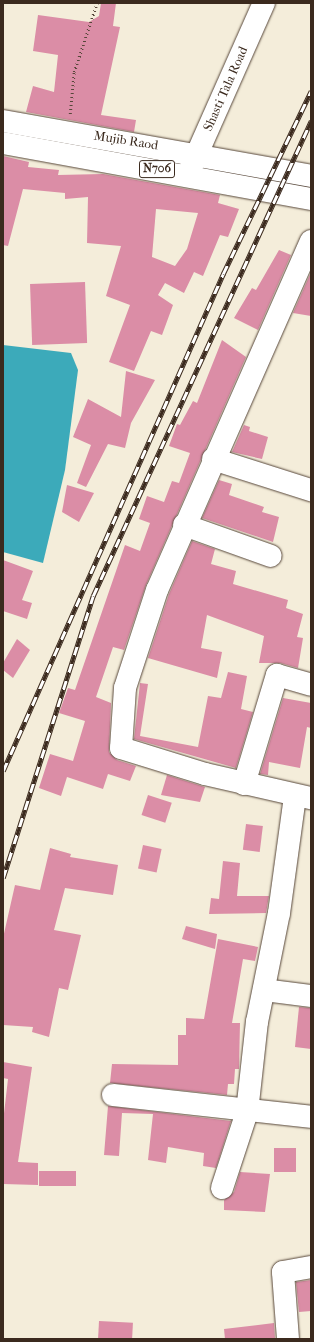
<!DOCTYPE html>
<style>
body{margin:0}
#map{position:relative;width:314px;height:1342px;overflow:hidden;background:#f4edda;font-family:"IM FELL French Canon",serif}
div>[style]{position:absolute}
.water>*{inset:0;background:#3caaba}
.building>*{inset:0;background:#db8da6;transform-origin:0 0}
.path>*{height:2.5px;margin-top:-1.25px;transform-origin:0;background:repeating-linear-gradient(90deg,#57473a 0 1px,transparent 0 4px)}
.roads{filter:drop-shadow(0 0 1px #57473a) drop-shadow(0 0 1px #57473a)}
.minor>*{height:22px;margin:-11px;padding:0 11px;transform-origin:11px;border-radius:11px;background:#fff}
.highway>*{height:22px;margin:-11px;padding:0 11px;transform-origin:11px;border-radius:11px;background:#fff}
.rail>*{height:4.5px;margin-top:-2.25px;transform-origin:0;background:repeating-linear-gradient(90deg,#fff 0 9px,#3b2a1e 0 18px);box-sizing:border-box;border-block:1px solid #3b2a1e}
span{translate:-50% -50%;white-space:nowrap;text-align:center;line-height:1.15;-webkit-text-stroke:3px #fff;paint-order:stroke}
.shield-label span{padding:1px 3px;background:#fff;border:1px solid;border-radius:3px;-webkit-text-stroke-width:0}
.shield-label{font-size:12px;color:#3b2a1e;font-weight:700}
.street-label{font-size:13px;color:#3b2a1e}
.frame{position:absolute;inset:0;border:4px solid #3b2a1e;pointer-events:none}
</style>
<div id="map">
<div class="water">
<i style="clip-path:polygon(3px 345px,71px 353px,78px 370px,65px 470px,43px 563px,3px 552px)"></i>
</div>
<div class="building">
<i style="clip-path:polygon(101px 3px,116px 3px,113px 26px,120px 27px,101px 115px,136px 120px,134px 132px,26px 112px,33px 86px,54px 92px,58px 55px,33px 51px,38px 15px,89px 22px,99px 16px)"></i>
<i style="clip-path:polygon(evenodd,3px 156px,29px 162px,28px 167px,59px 170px,58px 175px,103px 174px,220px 195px,218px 203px,239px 209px,228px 237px,220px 235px,203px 276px,194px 272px,184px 293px,165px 283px,158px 295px,173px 305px,162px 335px,151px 331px,134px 371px,109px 362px,130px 305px,106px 296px,121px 246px,87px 243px,88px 197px,65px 199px,65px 193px,23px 189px,8px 246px,3px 245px,3px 156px,156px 209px,198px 213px,187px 249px,175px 266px,152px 257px,156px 209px)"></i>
<i style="clip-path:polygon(279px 250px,291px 255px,258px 330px,234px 318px,252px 288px,256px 290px)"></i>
<i style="clip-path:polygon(311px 272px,311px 316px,293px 313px)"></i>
<i style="left:85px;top:282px;width:61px;height:55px;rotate:88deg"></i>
<i style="clip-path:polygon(222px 340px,246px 357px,146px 585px,124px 650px,113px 647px,96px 697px,111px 703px,109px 752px,117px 760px,136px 766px,130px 781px,108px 774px,103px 789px,67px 777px,61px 796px,39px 788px,50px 754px,73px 761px,85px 721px,59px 713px,68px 688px,75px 690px,125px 545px,140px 551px,150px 523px,139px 519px,147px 496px,164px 502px,172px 481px,179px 483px,190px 453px,169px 446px,177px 424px,180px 425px,193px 401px,197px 403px)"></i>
<i style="clip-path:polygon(126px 371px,155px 380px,131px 423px,125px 448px,108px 444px,86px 487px,77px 483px,91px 445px,73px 437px,88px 399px,121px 417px)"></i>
<i style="clip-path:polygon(244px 425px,250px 427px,249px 431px,268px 437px,262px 459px,232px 452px)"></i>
<i style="clip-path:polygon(219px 480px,232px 484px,229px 495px,264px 507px,262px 512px,279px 517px,273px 542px,202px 518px)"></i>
<i style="clip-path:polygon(67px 485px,94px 493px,79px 522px,62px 512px)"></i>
<i style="clip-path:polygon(192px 541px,215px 549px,211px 564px,236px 571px,233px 584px,288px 600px,286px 608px,303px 614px,297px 637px,303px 638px,298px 668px,280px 663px,259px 663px,264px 636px,207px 615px,201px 648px,222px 652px,217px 678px,148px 658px,169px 594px)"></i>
<i style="clip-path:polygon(3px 560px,33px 571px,22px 600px,32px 603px,27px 619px,3px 611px)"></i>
<i style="clip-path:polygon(17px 639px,30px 650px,13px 678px,3px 670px,3px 663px)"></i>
<i style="clip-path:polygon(228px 672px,247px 676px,241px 709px,253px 712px,236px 768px,134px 739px,140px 683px,148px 684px,140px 736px,198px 747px,208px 696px,221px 698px)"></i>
<i style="clip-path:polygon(283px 698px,311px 703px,311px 728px,307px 727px,300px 768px,269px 762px,268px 775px,260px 774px)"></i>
<i style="clip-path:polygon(167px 775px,205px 787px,200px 802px,161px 795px)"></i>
<i style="left:148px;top:795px;width:25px;height:21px;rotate:18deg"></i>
<i style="left:246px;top:824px;width:17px;height:26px;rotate:7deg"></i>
<i style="left:143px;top:845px;width:19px;height:24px;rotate:12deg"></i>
<i style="clip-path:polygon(50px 848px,71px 854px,70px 857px,118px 865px,113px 895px,65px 888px,54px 930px,81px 935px,68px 990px,59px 988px,49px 1037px,32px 1032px,33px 1027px,3px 1025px,3px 938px,15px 885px,40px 890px)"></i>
<i style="clip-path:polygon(223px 861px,240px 863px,237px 896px,269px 896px,266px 913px,209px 914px,211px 898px,219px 899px)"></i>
<i style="clip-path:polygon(186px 926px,217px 934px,215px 949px,182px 939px)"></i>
<i style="clip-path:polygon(218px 939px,258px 947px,255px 961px,243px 959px,232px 1023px,240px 1023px,239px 1069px,235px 1069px,234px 1084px,228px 1084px,227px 1095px,110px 1083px,112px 1064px,178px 1065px,178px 1035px,186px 1035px,186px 1018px,204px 1019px)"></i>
<i style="clip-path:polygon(299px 1007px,311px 1008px,311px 1049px,295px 1047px)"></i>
<i style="clip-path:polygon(3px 1062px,32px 1067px,18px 1162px,38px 1163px,38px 1185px,3px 1184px,3px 1122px,8px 1079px,3px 1078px)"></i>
<i style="clip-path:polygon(108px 1106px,231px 1121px,216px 1168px,203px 1166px,204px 1153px,168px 1147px,166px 1163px,148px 1160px,153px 1114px,122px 1113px,119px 1156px,104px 1155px)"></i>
<i style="left:274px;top:1148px;width:22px;height:24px"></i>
<i style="left:76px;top:1171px;width:15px;height:37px;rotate:90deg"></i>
<i style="clip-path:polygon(240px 1172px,270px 1174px,265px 1212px,224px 1210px,224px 1200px,234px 1192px)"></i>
<i style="clip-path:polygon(311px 1280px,311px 1311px,299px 1312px,296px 1282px)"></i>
<i style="left:99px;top:1321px;width:34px;height:18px;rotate:3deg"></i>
<i style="clip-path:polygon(274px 1323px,275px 1339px,225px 1339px,224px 1329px)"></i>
</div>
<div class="path">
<i style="left:70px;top:114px;width:42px;rotate:-84.6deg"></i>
<i style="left:74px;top:72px;width:73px;rotate:-71.6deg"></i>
</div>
<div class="roads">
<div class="minor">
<i style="left:189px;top:172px;width:185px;rotate:-66.1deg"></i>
<i style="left:311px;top:241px;width:381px;rotate:113.8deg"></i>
<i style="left:157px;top:590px;width:103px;rotate:108.1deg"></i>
<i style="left:125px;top:688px;width:60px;rotate:93.8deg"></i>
<i style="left:121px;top:748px;width:88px;rotate:17.2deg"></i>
<i style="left:205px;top:774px;width:109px;rotate:12.8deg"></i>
<i style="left:213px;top:459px;width:103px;rotate:17.6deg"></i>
<i style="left:184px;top:525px;width:92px;rotate:19.6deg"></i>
<i style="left:244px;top:784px;width:114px;rotate:-73.2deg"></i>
<i style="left:277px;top:675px;width:35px;rotate:16deg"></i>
<i style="left:264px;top:990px;width:47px;rotate:7.3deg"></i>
<i style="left:113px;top:1095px;width:199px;rotate:6.3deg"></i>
<i style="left:222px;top:1188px;width:80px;rotate:-71.8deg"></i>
<i style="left:247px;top:1112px;width:91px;rotate:-83.7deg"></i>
<i style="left:257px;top:1022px;width:111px;rotate:-78.6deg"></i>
<i style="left:279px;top:913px;width:118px;rotate:-82.2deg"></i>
<i style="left:288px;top:1339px;width:67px;rotate:-94.3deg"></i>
<i style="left:283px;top:1272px;width:28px;rotate:-10deg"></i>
</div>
<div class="highway">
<i style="left:3px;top:121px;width:313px;rotate:10.1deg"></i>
<i style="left:3px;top:143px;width:313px;rotate:10.3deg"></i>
</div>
</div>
<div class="rail">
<i style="left:3px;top:771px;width:544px;rotate:-66.12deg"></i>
<i style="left:223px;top:274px;width:203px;rotate:-64.3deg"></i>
<i style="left:3px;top:878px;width:296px;rotate:-72.3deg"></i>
<i style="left:93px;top:596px;width:523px;rotate:-65.35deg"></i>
</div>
<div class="shield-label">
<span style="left:157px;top:169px">N706</span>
</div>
<div class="street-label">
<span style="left:226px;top:89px;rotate:-66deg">Shasti Tala Road</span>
<span style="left:126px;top:141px;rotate:9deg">Mujib Raod</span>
</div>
<div class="frame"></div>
</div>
